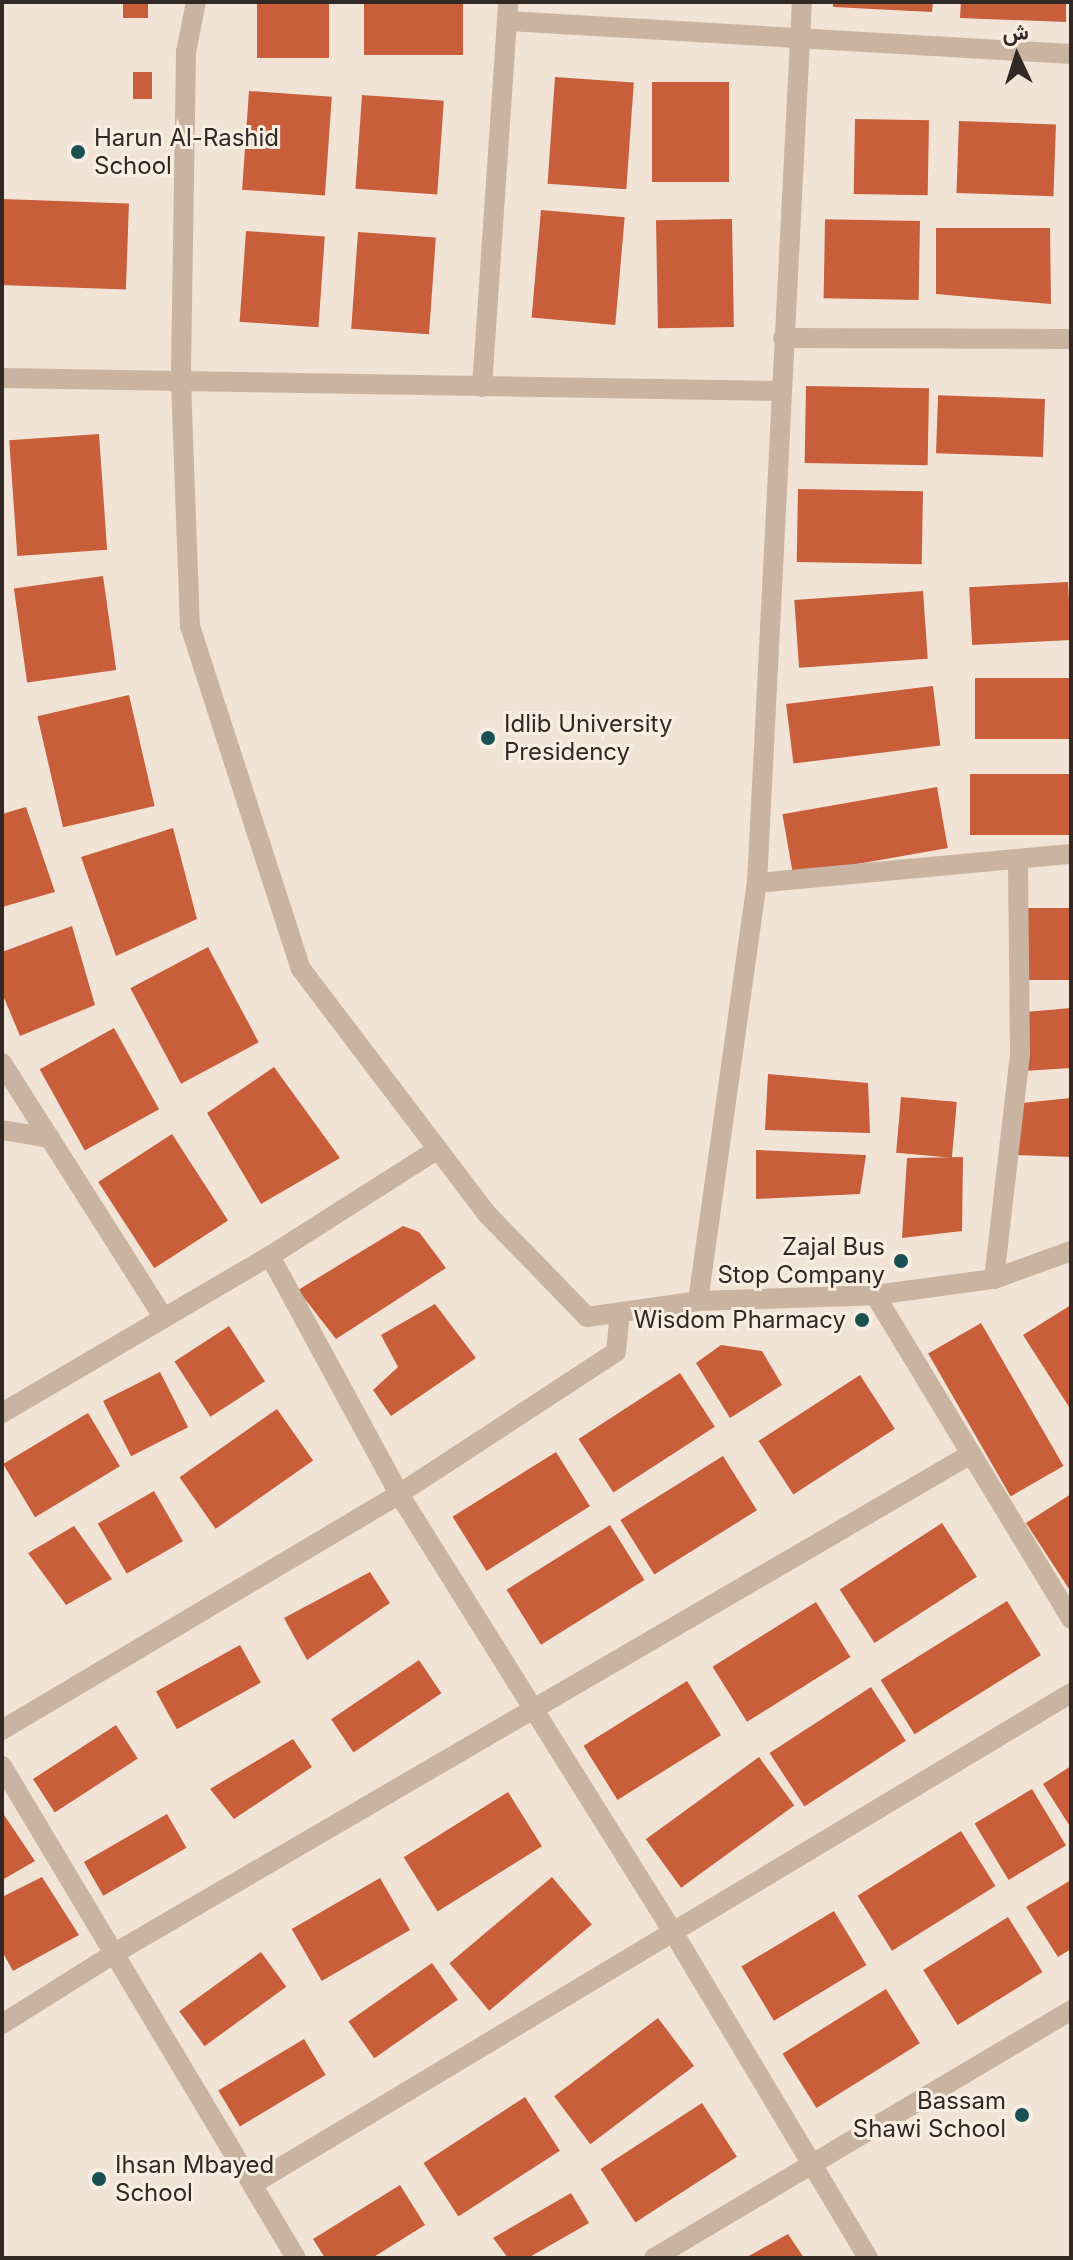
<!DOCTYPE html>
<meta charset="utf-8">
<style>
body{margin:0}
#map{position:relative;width:1073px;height:2260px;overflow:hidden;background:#f1e4d6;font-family:Inter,Vazirmatn,sans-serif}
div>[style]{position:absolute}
.building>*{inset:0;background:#c95e3b;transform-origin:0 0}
.minor>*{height:20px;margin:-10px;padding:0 10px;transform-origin:10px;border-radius:10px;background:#c9b4a2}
.tertiary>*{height:20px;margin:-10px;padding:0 10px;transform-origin:10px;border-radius:10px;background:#c9b4a2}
.dots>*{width:22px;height:22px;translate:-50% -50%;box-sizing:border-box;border:4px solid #f9eee2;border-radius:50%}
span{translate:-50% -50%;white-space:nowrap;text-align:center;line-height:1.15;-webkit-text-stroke:6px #f9eee2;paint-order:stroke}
.poi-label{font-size:24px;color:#332924}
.left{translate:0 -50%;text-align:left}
.right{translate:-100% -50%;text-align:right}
.frame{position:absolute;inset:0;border:4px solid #332924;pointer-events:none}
.north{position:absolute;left:977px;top:16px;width:80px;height:80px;-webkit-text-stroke:6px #f9eee2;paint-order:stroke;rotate:356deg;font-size:22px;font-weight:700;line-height:32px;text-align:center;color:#332924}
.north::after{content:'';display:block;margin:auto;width:28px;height:36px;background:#332924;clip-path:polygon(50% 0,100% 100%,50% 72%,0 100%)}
</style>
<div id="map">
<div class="building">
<i style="left:123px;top:2px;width:25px;height:16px"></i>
<i style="left:257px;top:2px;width:72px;height:56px"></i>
<i style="left:364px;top:2px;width:99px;height:53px"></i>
<i style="clip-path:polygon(833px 2px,933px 2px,932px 12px,833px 7px)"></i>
<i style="clip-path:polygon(961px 2px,1066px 2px,1066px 22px,960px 18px)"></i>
<i style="left:152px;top:72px;width:27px;height:19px;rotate:90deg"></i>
<i style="left:555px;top:77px;width:79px;height:107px;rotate:4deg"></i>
<i style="left:652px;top:82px;width:77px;height:100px"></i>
<i style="left:249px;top:91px;width:83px;height:99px;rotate:4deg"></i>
<i style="left:362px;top:95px;width:82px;height:94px;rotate:4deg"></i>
<i style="left:855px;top:119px;width:74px;height:75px;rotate:1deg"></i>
<i style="left:959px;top:121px;width:97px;height:72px;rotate:2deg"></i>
<i style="left:2px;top:199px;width:127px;height:86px;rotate:2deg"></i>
<i style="left:541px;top:210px;width:84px;height:108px;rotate:5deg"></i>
<i style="left:732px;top:219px;width:108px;height:76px;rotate:89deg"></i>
<i style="left:920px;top:221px;width:79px;height:95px;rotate:91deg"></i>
<i style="clip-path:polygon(936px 228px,1050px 228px,1051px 304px,936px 294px)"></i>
<i style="left:246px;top:231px;width:79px;height:91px;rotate:4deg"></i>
<i style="left:358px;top:232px;width:78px;height:97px;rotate:4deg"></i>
<i style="left:806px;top:386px;width:123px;height:77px;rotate:1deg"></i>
<i style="left:1045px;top:399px;width:58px;height:107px;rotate:92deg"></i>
<i style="left:99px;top:434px;width:116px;height:90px;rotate:86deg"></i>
<i style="left:798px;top:489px;width:125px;height:73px;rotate:1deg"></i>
<i style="left:103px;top:576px;width:95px;height:90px;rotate:82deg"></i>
<i style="left:1068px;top:582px;width:58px;height:99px;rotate:87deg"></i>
<i style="left:923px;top:591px;width:68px;height:129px;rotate:86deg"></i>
<i style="left:1071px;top:678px;width:61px;height:96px;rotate:90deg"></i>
<i style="left:933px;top:686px;width:60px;height:148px;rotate:83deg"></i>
<i style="left:129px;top:695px;width:114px;height:94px;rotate:77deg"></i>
<i style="left:1071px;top:774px;width:61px;height:101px;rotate:90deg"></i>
<i style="left:937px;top:787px;width:62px;height:157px;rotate:80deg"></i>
<i style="clip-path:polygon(26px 807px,55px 892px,2px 907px,2px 814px)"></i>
<i style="clip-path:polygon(173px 828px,197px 919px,116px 956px,81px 857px)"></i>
<i style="left:1071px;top:908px;width:72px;height:45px;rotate:90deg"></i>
<i style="clip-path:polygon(72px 926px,95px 1005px,20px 1036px,2px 993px,2px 952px)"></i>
<i style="left:208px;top:947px;width:108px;height:88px;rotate:62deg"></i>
<i style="clip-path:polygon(1071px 1008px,1071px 1068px,1024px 1071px,1026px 1012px)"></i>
<i style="left:114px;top:1028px;width:93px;height:85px;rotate:61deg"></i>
<i style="clip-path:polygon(274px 1067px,340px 1158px,261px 1204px,207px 1113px)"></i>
<i style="clip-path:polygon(768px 1074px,868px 1083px,870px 1133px,765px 1130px)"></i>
<i style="left:901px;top:1097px;width:56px;height:56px;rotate:5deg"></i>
<i style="clip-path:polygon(1071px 1098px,1071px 1157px,1016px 1155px,1022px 1103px)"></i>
<i style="left:172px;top:1134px;width:103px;height:88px;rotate:57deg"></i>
<i style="clip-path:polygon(756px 1150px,866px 1155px,860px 1194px,756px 1199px)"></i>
<i style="clip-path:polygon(963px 1157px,962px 1231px,902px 1238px,907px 1158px)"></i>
<i style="clip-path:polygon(403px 1226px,419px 1232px,446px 1268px,336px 1339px,298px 1290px)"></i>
<i style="clip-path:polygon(435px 1304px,476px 1358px,391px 1416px,373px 1390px,398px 1367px,381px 1335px)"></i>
<i style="clip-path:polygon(1071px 1305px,1071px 1410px,1023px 1335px)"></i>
<i style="left:981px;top:1323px;width:165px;height:61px;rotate:60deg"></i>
<i style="left:229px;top:1326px;width:66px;height:65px;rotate:57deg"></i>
<i style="clip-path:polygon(721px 1345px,762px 1351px,782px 1385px,730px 1418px,696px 1363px)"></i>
<i style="left:160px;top:1372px;width:62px;height:64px;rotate:63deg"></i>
<i style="left:680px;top:1373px;width:64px;height:121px;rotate:57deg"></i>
<i style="left:860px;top:1375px;width:64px;height:121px;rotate:57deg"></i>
<i style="left:277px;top:1409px;width:63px;height:119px;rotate:55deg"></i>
<i style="left:88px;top:1413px;width:62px;height:99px;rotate:59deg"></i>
<i style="left:556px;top:1452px;width:64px;height:122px;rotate:58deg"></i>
<i style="left:723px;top:1456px;width:64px;height:121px;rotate:58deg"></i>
<i style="left:154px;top:1491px;width:58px;height:65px;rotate:60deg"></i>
<i style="clip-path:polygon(1071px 1494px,1071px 1592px,1026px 1523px)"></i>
<i style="left:942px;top:1523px;width:64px;height:122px;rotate:57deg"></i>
<i style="left:610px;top:1525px;width:65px;height:122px;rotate:58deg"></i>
<i style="clip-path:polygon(74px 1526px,112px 1579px,66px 1605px,28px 1553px)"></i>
<i style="clip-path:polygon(370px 1572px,390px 1603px,307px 1660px,284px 1618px)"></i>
<i style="left:1007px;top:1601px;width:64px;height:149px;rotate:58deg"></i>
<i style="left:816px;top:1602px;width:65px;height:122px;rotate:58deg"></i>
<i style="left:240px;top:1645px;width:43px;height:96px;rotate:61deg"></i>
<i style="left:419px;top:1660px;width:40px;height:106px;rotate:56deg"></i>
<i style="left:687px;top:1681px;width:64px;height:122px;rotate:58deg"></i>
<i style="left:871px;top:1687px;width:64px;height:121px;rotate:57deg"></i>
<i style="left:116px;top:1725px;width:40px;height:99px;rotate:57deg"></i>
<i style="clip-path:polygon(293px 1739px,312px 1767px,234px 1819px,210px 1789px)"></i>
<i style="left:759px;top:1757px;width:60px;height:140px;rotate:54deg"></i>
<i style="clip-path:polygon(1071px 1766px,1071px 1828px,1043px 1784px)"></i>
<i style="left:1032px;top:1789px;width:66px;height:67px;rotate:59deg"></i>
<i style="left:508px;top:1792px;width:64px;height:123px;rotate:58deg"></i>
<i style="clip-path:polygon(2px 1812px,35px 1861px,2px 1880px)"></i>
<i style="left:167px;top:1814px;width:39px;height:96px;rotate:60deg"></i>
<i style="left:961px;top:1831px;width:65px;height:122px;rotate:58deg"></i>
<i style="clip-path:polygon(42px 1877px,79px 1935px,13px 1971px,2px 1951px,2px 1897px)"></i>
<i style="left:552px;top:1877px;width:62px;height:134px;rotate:50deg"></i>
<i style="left:380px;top:1878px;width:60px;height:102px;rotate:60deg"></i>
<i style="clip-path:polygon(1071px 1880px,1071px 1949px,1058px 1957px,1026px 1907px)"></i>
<i style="left:834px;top:1911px;width:63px;height:108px;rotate:59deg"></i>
<i style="left:1008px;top:1917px;width:65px;height:100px;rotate:58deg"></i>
<i style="left:261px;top:1952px;width:43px;height:101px;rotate:54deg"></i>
<i style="left:432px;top:1963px;width:45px;height:102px;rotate:55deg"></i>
<i style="left:886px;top:1989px;width:64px;height:122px;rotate:58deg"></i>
<i style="left:658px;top:2018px;width:60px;height:130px;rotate:53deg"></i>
<i style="left:304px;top:2039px;width:42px;height:100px;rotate:59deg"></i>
<i style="left:525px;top:2097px;width:64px;height:121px;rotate:57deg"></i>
<i style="left:702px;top:2103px;width:64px;height:121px;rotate:57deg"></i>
<i style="clip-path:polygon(400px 2185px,425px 2225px,372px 2258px,325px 2258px,313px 2239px)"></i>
<i style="clip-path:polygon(571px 2193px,589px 2223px,528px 2258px,508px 2258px,493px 2238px)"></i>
<i style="clip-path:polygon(788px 2234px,804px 2258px,745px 2258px)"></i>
</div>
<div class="minor">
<i style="left:507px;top:21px;width:565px;rotate:3.35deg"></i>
<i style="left:783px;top:338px;width:288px;rotate:0.2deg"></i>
<i style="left:2px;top:378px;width:778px;rotate:0.96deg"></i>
<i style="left:482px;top:387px;width:386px;rotate:-86.1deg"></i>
<i style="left:757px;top:883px;width:315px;rotate:-5.3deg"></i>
<i style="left:2px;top:1130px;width:49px;rotate:9.5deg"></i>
<i style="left:270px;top:1256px;width:271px;rotate:61.5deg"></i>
<i style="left:399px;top:1494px;width:517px;rotate:57.97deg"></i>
<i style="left:673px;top:1932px;width:380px;rotate:59.1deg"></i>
<i style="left:994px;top:1279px;width:226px;rotate:-83.4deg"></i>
<i style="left:1020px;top:1055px;width:196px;rotate:-90.6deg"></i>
<i style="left:875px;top:1295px;width:379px;rotate:58.8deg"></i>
<i style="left:698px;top:1301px;width:422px;rotate:-82deg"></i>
<i style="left:757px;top:883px;width:882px;rotate:-87.08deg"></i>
<i style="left:2px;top:1413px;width:311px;rotate:-30.4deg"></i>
<i style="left:270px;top:1256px;width:199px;rotate:-32.5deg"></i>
<i style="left:2px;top:1730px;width:462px;rotate:-30.7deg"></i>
<i style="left:399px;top:1494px;width:259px;rotate:-33.2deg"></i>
<i style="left:616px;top:1352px;width:40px;rotate:-84.3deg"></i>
<i style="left:2px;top:1766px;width:573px;rotate:59.14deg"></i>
<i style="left:2px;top:2024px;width:133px;rotate:-32.1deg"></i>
<i style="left:115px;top:1953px;width:991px;rotate:-30.24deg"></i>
<i style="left:253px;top:2184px;width:954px;rotate:-30.97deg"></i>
<i style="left:654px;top:2258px;width:485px;rotate:-30.7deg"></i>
</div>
<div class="tertiary">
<i style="left:196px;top:2px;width:51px;rotate:101.3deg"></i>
<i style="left:186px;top:52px;width:330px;rotate:90.9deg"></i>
<i style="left:181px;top:382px;width:244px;rotate:87.9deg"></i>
<i style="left:190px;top:626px;width:361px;rotate:72.1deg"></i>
<i style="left:301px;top:969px;width:306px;rotate:52.8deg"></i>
<i style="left:486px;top:1213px;width:145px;rotate:45.8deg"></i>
<i style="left:587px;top:1317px;width:112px;rotate:-8.2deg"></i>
<i style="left:698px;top:1301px;width:177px;rotate:-1.9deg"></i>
<i style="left:875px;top:1295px;width:120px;rotate:-7.7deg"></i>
<i style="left:994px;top:1279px;width:82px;rotate:-20deg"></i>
<i style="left:2px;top:1063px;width:302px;rotate:57.6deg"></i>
</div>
<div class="dots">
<i style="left:78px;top:152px;background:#1a5155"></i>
<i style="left:488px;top:738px;background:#1a5155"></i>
<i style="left:901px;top:1261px;background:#1a5155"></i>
<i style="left:862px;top:1320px;background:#1a5155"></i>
<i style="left:1022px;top:2115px;background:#1a5155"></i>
<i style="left:99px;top:2179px;background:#1a5155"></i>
</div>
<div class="poi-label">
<span class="left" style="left:94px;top:152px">Harun Al-Rashid<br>School</span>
<span class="left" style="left:504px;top:738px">Idlib University<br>Presidency</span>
<span class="right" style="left:885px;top:1261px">Zajal Bus<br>Stop Company</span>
<span class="right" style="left:846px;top:1320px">Wisdom Pharmacy</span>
<span class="right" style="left:1006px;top:2115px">Bassam<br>Shawi School</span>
<span class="left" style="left:115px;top:2179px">Ihsan Mbayed<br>School</span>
</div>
<div class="frame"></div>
<div class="north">ش</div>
</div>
